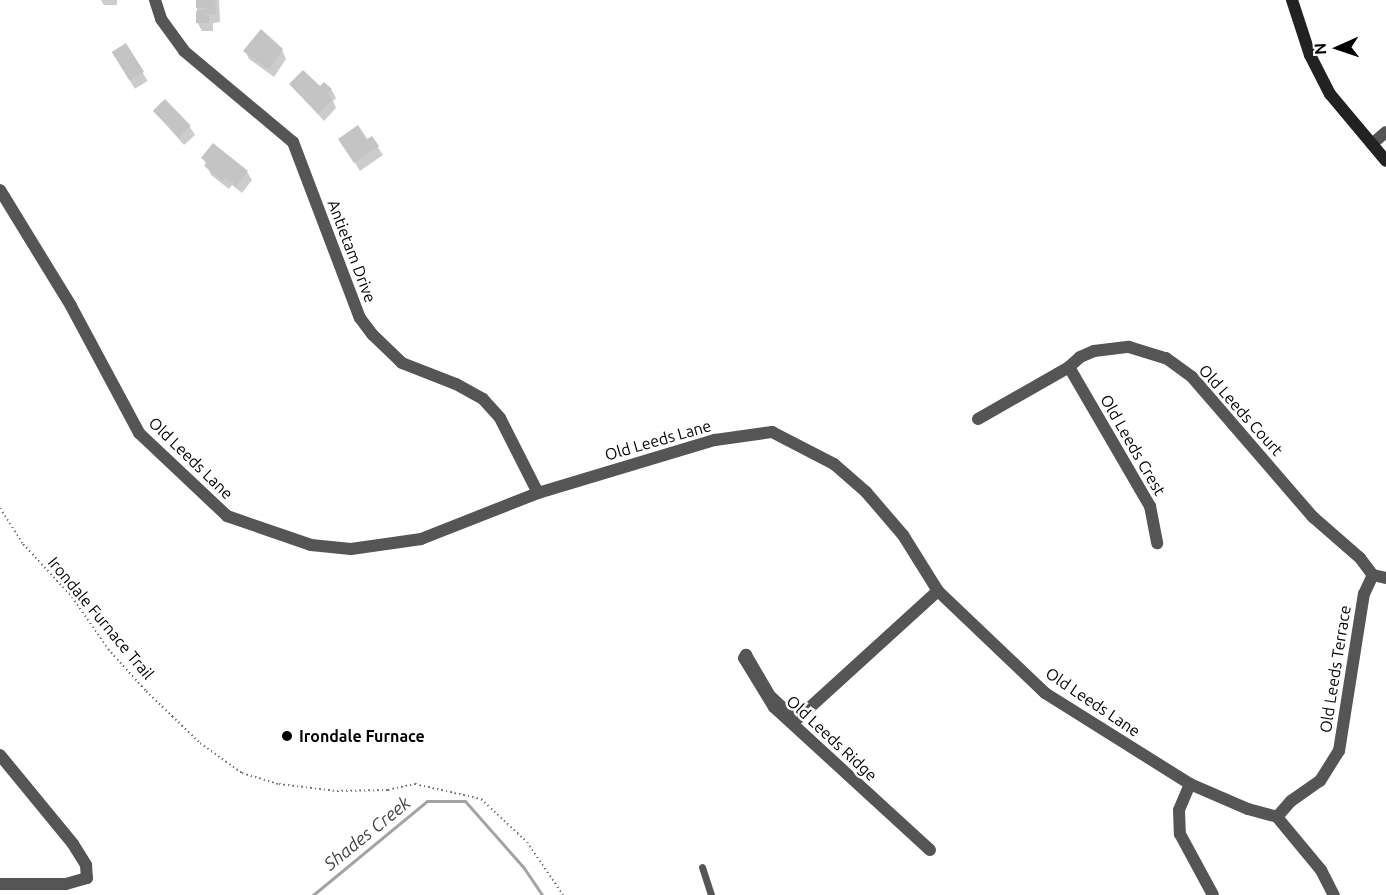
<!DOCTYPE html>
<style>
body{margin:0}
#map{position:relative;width:1386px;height:895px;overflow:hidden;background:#fff;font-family:Ubuntu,sans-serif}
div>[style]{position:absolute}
.shadow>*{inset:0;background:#0003;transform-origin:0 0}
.stream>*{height:3px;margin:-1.5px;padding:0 1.5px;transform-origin:1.5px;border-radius:1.5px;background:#a3a3a3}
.building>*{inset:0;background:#c4c4c4;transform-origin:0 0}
.path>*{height:2px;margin-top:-1px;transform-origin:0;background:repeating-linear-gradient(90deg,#777 0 1.5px,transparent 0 4.5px)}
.lane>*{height:7px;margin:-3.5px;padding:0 3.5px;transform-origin:3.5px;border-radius:3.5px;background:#555}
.street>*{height:12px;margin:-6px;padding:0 6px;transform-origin:6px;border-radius:6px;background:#555}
.secondary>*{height:12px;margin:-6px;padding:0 6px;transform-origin:6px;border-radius:6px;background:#222}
.dots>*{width:16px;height:16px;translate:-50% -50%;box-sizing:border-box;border:3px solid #fff;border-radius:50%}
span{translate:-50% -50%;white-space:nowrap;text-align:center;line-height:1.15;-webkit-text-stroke:5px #fff;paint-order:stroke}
.street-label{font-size:16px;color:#000}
.poi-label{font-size:16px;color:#000;font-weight:700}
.left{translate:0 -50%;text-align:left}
.water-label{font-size:18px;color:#444;font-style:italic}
.north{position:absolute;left:1308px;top:18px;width:60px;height:60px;-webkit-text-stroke:4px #fff;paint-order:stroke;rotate:267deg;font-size:16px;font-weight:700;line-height:24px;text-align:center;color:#000}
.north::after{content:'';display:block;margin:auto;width:21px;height:27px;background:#000;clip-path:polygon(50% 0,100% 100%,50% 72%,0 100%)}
</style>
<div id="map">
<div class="shadow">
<i style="clip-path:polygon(101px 0,117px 0,117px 5px,104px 5px)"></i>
<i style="clip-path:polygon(197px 0,219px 0,220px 22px,213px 23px,213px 31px,202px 31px,197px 22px)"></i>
<i style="left:126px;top:45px;width:42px;height:15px;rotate:59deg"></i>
<i style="clip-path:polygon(282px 50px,286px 59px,274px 77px,249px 59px,245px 51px)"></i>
<i style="clip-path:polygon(291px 85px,331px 89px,336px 98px,333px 101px,336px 108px,324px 121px)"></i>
<i style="clip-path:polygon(154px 111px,190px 127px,195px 135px,184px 145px)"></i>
<i style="clip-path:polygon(372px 138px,383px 155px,360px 171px,345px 147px)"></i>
<i style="clip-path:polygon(203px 158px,247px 172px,252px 180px,242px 193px,232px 185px,229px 189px,211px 175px)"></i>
</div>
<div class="stream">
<i style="left:313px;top:895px;width:148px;rotate:-39.5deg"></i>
<i style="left:427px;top:801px;width:38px"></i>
<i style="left:465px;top:801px;width:89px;rotate:48.6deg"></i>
<i style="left:524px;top:868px;width:32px;rotate:56deg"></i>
</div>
<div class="building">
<i style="clip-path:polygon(196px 0,215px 0,216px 14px,209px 14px,209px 23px,196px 23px,196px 11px,209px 8px,196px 8px)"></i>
<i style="clip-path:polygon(261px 29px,283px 49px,269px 70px,243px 51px)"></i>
<i style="left:126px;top:43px;width:34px;height:17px;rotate:58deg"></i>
<i style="clip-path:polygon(303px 70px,320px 86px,324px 82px,332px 89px,327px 94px,333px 99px,318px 114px,289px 84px)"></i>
<i style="left:165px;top:99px;width:37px;height:17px;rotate:46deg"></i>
<i style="clip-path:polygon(358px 125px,367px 139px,372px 136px,379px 146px,354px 163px,338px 139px)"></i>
<i style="clip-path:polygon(213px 143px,248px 171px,236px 186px,226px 178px,223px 181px,204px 166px,207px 162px,201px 158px)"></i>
</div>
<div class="path">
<i style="left:0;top:508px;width:43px;rotate:57.4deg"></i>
<i style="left:23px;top:544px;width:72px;rotate:47.2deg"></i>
<i style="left:72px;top:597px;width:63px;rotate:55.3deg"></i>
<i style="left:108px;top:649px;width:57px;rotate:47.9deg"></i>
<i style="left:146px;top:691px;width:75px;rotate:43.9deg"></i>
<i style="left:200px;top:743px;width:52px;rotate:35.5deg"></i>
<i style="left:242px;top:773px;width:39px;rotate:17deg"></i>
<i style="left:279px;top:784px;width:58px;rotate:6.9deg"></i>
<i style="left:337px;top:791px;width:51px;rotate:-1.1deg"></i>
<i style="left:388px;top:790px;width:28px;rotate:-13deg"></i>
<i style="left:415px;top:784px;width:68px;rotate:12.8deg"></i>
<i style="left:481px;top:799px;width:63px;rotate:43.1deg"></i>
<i style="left:527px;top:842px;width:64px;rotate:55.8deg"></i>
</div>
<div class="lane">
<i style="left:702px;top:867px;width:29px;rotate:72deg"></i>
</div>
<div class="street">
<i style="left:155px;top:0;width:20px;rotate:72deg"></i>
<i style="left:161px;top:19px;width:39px;rotate:54deg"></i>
<i style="left:184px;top:51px;width:142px;rotate:39.9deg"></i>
<i style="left:293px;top:142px;width:188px;rotate:69.2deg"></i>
<i style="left:360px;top:318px;width:21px;rotate:53deg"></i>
<i style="left:373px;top:335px;width:40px;rotate:44deg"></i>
<i style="left:402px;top:363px;width:58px;rotate:21.3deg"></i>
<i style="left:456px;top:384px;width:31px;rotate:29deg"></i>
<i style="left:483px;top:399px;width:25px;rotate:48deg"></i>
<i style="left:500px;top:418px;width:84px;rotate:63.1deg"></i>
<i style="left:1372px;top:144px;width:18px;rotate:-41deg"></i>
<i style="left:0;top:190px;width:136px;rotate:58.5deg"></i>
<i style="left:71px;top:306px;width:144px;rotate:61.8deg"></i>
<i style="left:139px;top:433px;width:121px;rotate:43.3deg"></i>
<i style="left:227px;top:516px;width:89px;rotate:19deg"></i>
<i style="left:311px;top:545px;width:40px;rotate:5.7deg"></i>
<i style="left:351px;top:549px;width:71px;rotate:-8.1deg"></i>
<i style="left:421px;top:539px;width:126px;rotate:-21.5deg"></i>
<i style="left:538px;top:493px;width:185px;rotate:-16.7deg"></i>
<i style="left:715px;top:440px;width:58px;rotate:-8deg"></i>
<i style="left:772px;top:432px;width:70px;rotate:27.3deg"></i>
<i style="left:834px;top:464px;width:43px;rotate:41.2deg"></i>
<i style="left:866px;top:492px;width:57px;rotate:49.3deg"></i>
<i style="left:903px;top:535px;width:66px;rotate:58deg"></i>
<i style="left:938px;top:591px;width:148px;rotate:43.6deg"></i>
<i style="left:1045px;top:693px;width:171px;rotate:32.1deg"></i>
<i style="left:1190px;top:784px;width:63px;rotate:23.3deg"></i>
<i style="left:1248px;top:809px;width:30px;rotate:15deg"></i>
<i style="left:1277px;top:817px;width:69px;rotate:50.3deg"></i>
<i style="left:1321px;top:870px;width:28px;rotate:63deg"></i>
<i style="left:1069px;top:367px;width:161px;rotate:59.8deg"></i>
<i style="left:1150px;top:506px;width:38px;rotate:79deg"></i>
<i style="left:978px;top:419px;width:105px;rotate:-29.7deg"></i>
<i style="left:1069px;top:367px;width:15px;rotate:-42deg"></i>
<i style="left:1080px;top:357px;width:15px;rotate:-23deg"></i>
<i style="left:1094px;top:351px;width:35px;rotate:-7deg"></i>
<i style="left:1129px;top:347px;width:39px;rotate:17deg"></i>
<i style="left:1166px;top:358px;width:32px;rotate:36deg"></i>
<i style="left:1192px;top:377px;width:185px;rotate:49.2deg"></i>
<i style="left:1313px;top:517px;width:62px;rotate:41.1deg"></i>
<i style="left:1360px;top:558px;width:21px;rotate:53deg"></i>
<i style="left:1373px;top:575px;width:13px;rotate:13deg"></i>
<i style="left:0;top:755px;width:115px;rotate:50.6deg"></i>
<i style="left:73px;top:844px;width:25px;rotate:58deg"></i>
<i style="left:86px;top:865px;width:13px;rotate:86deg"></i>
<i style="left:87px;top:878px;width:22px;rotate:164deg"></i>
<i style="left:66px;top:884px;width:66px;rotate:180deg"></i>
<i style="left:1190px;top:784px;width:28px;rotate:113deg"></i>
<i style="left:1179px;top:810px;width:24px;rotate:88deg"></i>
<i style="left:1180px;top:834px;width:69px;rotate:61.6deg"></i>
<i style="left:1277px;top:817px;width:21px;rotate:-49deg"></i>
<i style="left:1291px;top:801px;width:35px;rotate:-35deg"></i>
<i style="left:1320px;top:781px;width:36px;rotate:-58deg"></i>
<i style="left:1339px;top:751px;width:159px;rotate:-81deg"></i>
<i style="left:1364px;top:594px;width:21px;rotate:-65deg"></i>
<i style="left:930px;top:850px;width:212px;rotate:-137.5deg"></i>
<i style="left:774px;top:707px;width:57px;rotate:-121.5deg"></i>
<i style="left:744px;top:658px;width:4px;rotate:-56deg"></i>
<i style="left:746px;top:655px;width:48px;rotate:59.7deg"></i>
<i style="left:770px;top:696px;width:35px;rotate:43deg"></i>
<i style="left:796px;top:720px;width:192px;rotate:-42.3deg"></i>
</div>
<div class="secondary">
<i style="left:1292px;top:0;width:58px;rotate:71.9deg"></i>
<i style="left:1310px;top:55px;width:44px;rotate:62.9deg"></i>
<i style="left:1330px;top:94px;width:87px;rotate:50.1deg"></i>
</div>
<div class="dots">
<i style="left:287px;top:736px;background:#000"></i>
</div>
<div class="street-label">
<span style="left:352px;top:251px;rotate:69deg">Antietam Drive</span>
<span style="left:1241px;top:410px;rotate:48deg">Old Leeds Court</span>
<span style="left:658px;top:440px;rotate:-16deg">Old Leeds Lane</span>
<span style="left:1133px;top:445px;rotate:60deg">Old Leeds Crest</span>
<span style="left:191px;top:458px;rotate:44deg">Old Leeds Lane</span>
<span style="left:101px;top:618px;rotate:50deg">Irondale Furnace Trail</span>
<span style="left:1335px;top:669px;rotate:-81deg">Old Leeds Terrace</span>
<span style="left:1093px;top:702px;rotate:34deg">Old Leeds Lane</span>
<span style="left:832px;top:738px;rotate:43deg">Old Leeds Ridge</span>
</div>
<div class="poi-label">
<span class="left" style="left:299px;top:736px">Irondale Furnace</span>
</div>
<div class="water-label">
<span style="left:367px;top:833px;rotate:-39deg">Shades Creek</span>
</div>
<div class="north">N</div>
</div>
